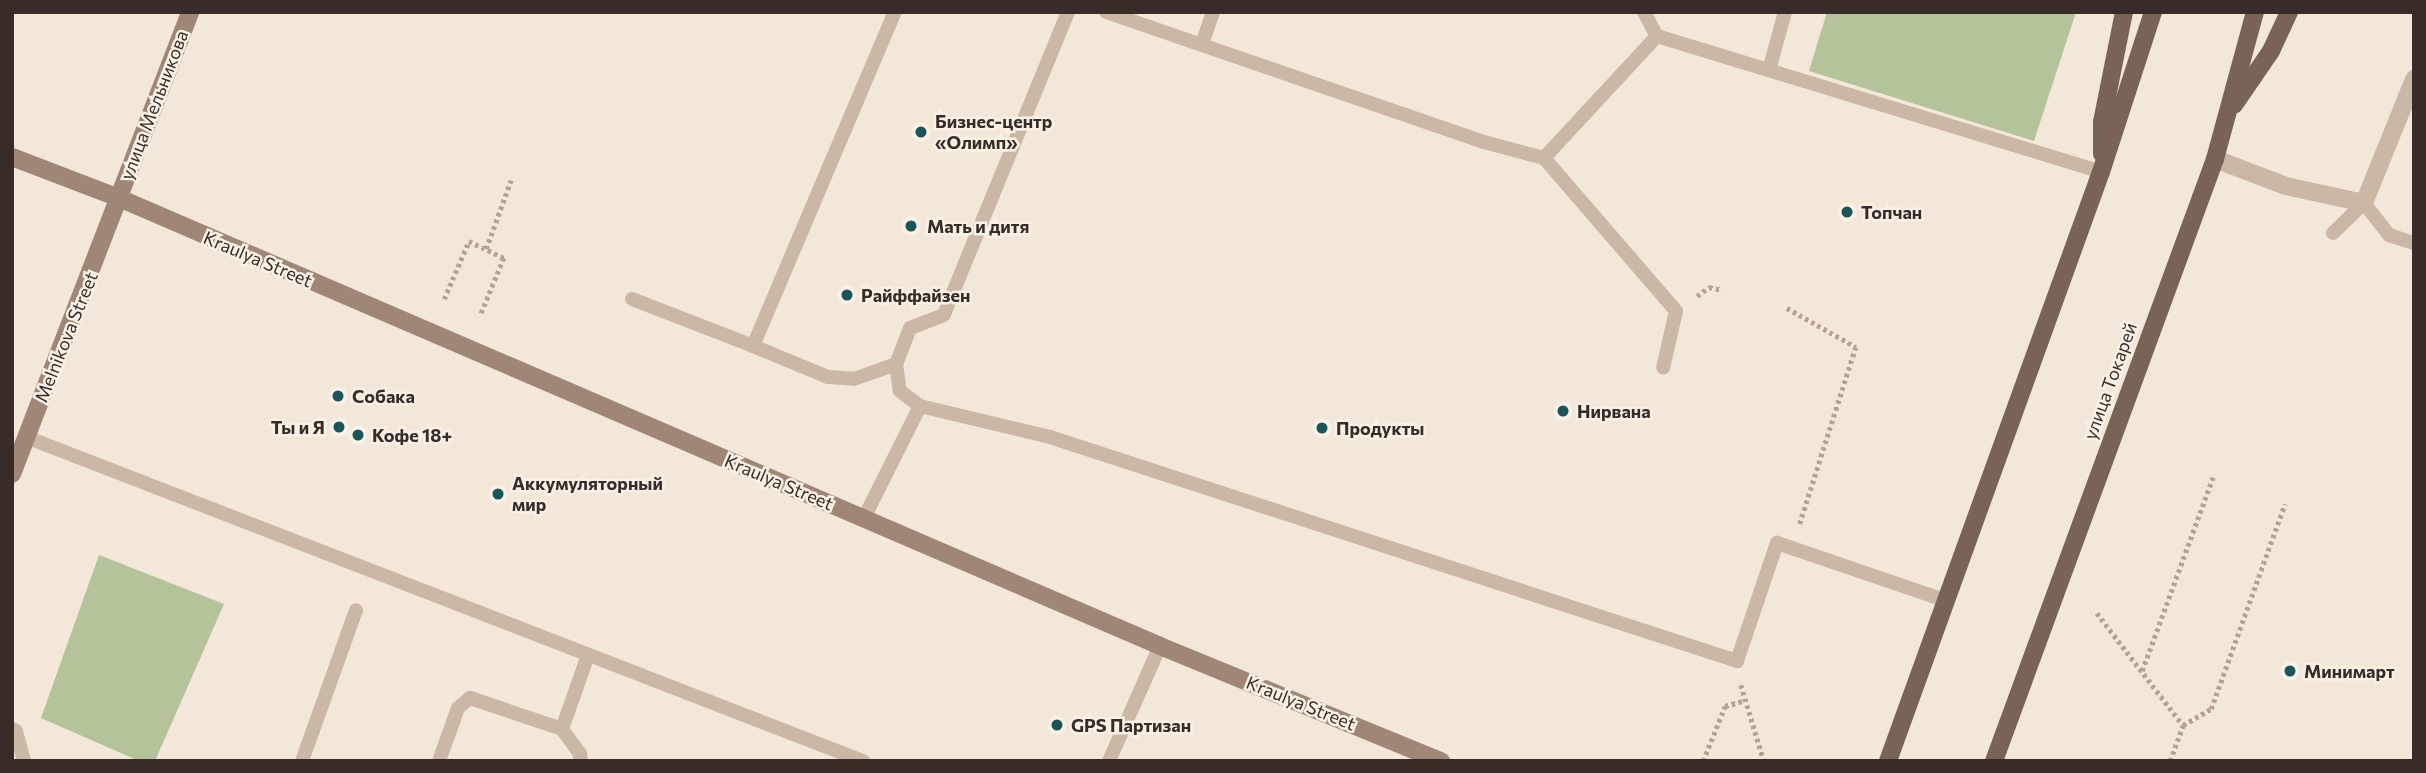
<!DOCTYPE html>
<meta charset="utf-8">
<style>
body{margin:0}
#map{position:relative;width:2426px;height:773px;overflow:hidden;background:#f3e7d9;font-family:Commissioner,sans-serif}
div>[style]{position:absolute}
.green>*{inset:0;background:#b4c399}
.path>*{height:4.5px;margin-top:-2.25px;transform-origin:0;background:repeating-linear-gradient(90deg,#b7a18f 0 3.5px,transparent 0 7px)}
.lane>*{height:14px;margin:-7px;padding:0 7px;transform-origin:7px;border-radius:7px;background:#cbb7a5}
.street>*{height:18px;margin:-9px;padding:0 9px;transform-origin:9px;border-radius:9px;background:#cbb7a5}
.secondary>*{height:18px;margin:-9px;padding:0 9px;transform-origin:9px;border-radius:9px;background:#9f8676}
.primary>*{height:18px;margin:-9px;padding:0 9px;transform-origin:9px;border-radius:9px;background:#796357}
.dots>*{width:19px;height:19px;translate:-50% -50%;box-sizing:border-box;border:4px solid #faf1e6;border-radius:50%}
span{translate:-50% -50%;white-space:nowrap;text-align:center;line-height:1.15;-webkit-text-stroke:5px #faf1e6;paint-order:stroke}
.street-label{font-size:18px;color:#372c27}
.poi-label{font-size:18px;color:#372c27;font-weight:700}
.left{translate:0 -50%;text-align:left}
.right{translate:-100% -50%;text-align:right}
.frame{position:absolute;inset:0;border:14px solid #372c27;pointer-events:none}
</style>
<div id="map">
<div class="green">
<i style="clip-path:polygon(1827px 12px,2076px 12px,2034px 141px,1809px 71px)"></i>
<i style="clip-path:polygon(99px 555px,224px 604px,155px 761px,139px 761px,41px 718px)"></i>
</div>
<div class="path">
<i style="left:486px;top:249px;width:73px;rotate:-70.1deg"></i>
<i style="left:1697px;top:296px;width:15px;rotate:-37deg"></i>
<i style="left:1709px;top:287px;width:14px;rotate:12deg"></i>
<i style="left:444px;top:299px;width:63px;rotate:-66.7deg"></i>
<i style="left:469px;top:241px;width:39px;rotate:26deg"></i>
<i style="left:504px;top:258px;width:61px;rotate:112.3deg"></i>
<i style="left:1787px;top:308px;width:79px;rotate:29.5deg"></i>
<i style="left:1856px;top:347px;width:186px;rotate:107.6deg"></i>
<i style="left:2097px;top:613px;width:141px;rotate:52.5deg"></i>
<i style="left:2142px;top:671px;width:207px;rotate:-69.9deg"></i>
<i style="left:1741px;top:685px;width:79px;rotate:73.2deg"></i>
<i style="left:1703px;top:761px;width:59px;rotate:-68.2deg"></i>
<i style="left:1725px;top:706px;width:19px;rotate:-16deg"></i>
<i style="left:2170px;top:761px;width:38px;rotate:-70deg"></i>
<i style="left:2183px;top:725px;width:32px;rotate:-30deg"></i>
<i style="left:2211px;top:709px;width:218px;rotate:-70.2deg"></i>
</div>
<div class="lane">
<i style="left:1068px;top:12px;width:327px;rotate:112.3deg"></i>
<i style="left:944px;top:315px;width:36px;rotate:159deg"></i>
<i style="left:910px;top:328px;width:39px;rotate:111deg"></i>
<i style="left:896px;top:364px;width:27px;rotate:82deg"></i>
<i style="left:900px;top:391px;width:25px;rotate:37deg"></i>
<i style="left:920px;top:406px;width:134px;rotate:13.4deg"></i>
<i style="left:1050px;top:437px;width:723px;rotate:18.06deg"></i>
<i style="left:1737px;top:661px;width:125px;rotate:-71.3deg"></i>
<i style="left:1777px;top:543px;width:180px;rotate:18.8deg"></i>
<i style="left:1106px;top:12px;width:400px;rotate:19deg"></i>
<i style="left:1484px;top:142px;width:62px;rotate:14.9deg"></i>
<i style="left:1544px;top:158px;width:166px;rotate:-47.2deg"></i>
<i style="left:1644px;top:12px;width:27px;rotate:62deg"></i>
<i style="left:1657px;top:36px;width:464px;rotate:17deg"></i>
<i style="left:1202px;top:44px;width:34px;rotate:-71deg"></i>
<i style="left:1769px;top:70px;width:60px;rotate:-74.6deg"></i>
<i style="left:1544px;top:158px;width:202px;rotate:49.2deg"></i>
<i style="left:1676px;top:311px;width:58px;rotate:102.8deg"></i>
<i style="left:2333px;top:233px;width:43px;rotate:-44.1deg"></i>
<i style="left:2364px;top:203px;width:41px;rotate:52deg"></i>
<i style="left:2389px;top:235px;width:26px;rotate:18deg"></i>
<i style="left:632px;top:299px;width:130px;rotate:21.2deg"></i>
<i style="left:753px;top:346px;width:363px;rotate:-67deg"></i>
<i style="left:753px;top:346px;width:81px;rotate:22.5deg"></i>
<i style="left:828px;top:377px;width:26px;rotate:4deg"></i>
<i style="left:854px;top:379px;width:45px;rotate:-19.7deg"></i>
<i style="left:26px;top:437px;width:898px;rotate:21.16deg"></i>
<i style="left:864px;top:518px;width:125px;rotate:-63.4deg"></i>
<i style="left:12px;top:729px;width:4px;rotate:27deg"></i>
<i style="left:16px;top:731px;width:31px;rotate:75deg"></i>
<i style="left:562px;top:729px;width:78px;rotate:-70.6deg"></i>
<i style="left:302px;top:761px;width:160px;rotate:-70.3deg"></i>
<i style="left:439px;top:761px;width:56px;rotate:-70.3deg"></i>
<i style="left:458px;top:708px;width:16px;rotate:-40deg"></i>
<i style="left:470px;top:698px;width:97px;rotate:18.6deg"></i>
<i style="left:562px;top:729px;width:31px;rotate:54deg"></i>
<i style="left:580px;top:754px;width:7px;rotate:82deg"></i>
<i style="left:1109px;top:761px;width:126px;rotate:-66.1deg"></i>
</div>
<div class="street">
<i style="left:2215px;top:159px;width:76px;rotate:20.8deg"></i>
<i style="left:2286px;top:186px;width:80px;rotate:12.3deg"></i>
<i style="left:2364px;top:203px;width:134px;rotate:-68deg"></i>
</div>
<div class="secondary">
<i style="left:12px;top:157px;width:115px;rotate:21deg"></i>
<i style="left:119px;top:198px;width:1133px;rotate:23.28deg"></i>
<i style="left:1160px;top:646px;width:304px;rotate:22.3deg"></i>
<i style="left:12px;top:474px;width:495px;rotate:-68.9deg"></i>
</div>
<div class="primary">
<i style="left:2234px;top:105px;width:65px;rotate:-55.6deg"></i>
<i style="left:2271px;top:51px;width:43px;rotate:-65.2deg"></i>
<i style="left:2102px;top:154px;width:32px;rotate:-90deg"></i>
<i style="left:2102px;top:122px;width:112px;rotate:-78.7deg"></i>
<i style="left:1888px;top:761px;width:626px;rotate:-70.12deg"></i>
<i style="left:2101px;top:172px;width:168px;rotate:-72deg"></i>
<i style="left:1994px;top:761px;width:641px;rotate:-69.84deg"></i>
<i style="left:2215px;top:159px;width:152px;rotate:-74.8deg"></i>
</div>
<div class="dots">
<i style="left:921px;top:132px;background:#1a555a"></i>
<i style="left:1847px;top:212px;background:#1a555a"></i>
<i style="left:911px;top:226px;background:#1a555a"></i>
<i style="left:847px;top:295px;background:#1a555a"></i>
<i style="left:338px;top:396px;background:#1a555a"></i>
<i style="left:1563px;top:411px;background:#1a555a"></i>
<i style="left:339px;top:427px;background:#1a555a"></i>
<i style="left:1322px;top:428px;background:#1a555a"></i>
<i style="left:358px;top:435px;background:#1a555a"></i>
<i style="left:498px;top:494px;background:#1a555a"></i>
<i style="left:2290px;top:671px;background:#1a555a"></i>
<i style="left:1057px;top:725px;background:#1a555a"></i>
</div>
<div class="street-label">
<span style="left:154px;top:105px;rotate:-69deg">улица Мельникова</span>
<span style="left:258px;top:259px;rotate:23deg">Kraulya Street</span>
<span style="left:66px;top:337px;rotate:-68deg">Melnikova Street</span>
<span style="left:2110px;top:381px;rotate:-70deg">улица Токарей</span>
<span style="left:779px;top:482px;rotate:23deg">Kraulya Street</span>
<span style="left:1301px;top:703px;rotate:22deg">Kraulya Street</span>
</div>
<div class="poi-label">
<span class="left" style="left:935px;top:132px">Бизнес-центр<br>«Олимп»</span>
<span class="left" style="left:1861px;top:212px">Топчан</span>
<span class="left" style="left:927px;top:226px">Мать и дитя</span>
<span class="left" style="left:861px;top:295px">Райффайзен</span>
<span class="left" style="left:352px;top:396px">Собака</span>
<span class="left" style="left:1577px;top:411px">Нирвана</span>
<span class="right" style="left:325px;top:427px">Ты и Я</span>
<span class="left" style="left:1336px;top:428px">Продукты</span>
<span class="left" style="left:372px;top:435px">Кофе 18+</span>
<span class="left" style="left:512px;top:494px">Аккумуляторный<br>мир</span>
<span class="left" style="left:2304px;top:671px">Минимарт</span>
<span class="left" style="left:1071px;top:725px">GPS Партизан</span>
</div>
<div class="frame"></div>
</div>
